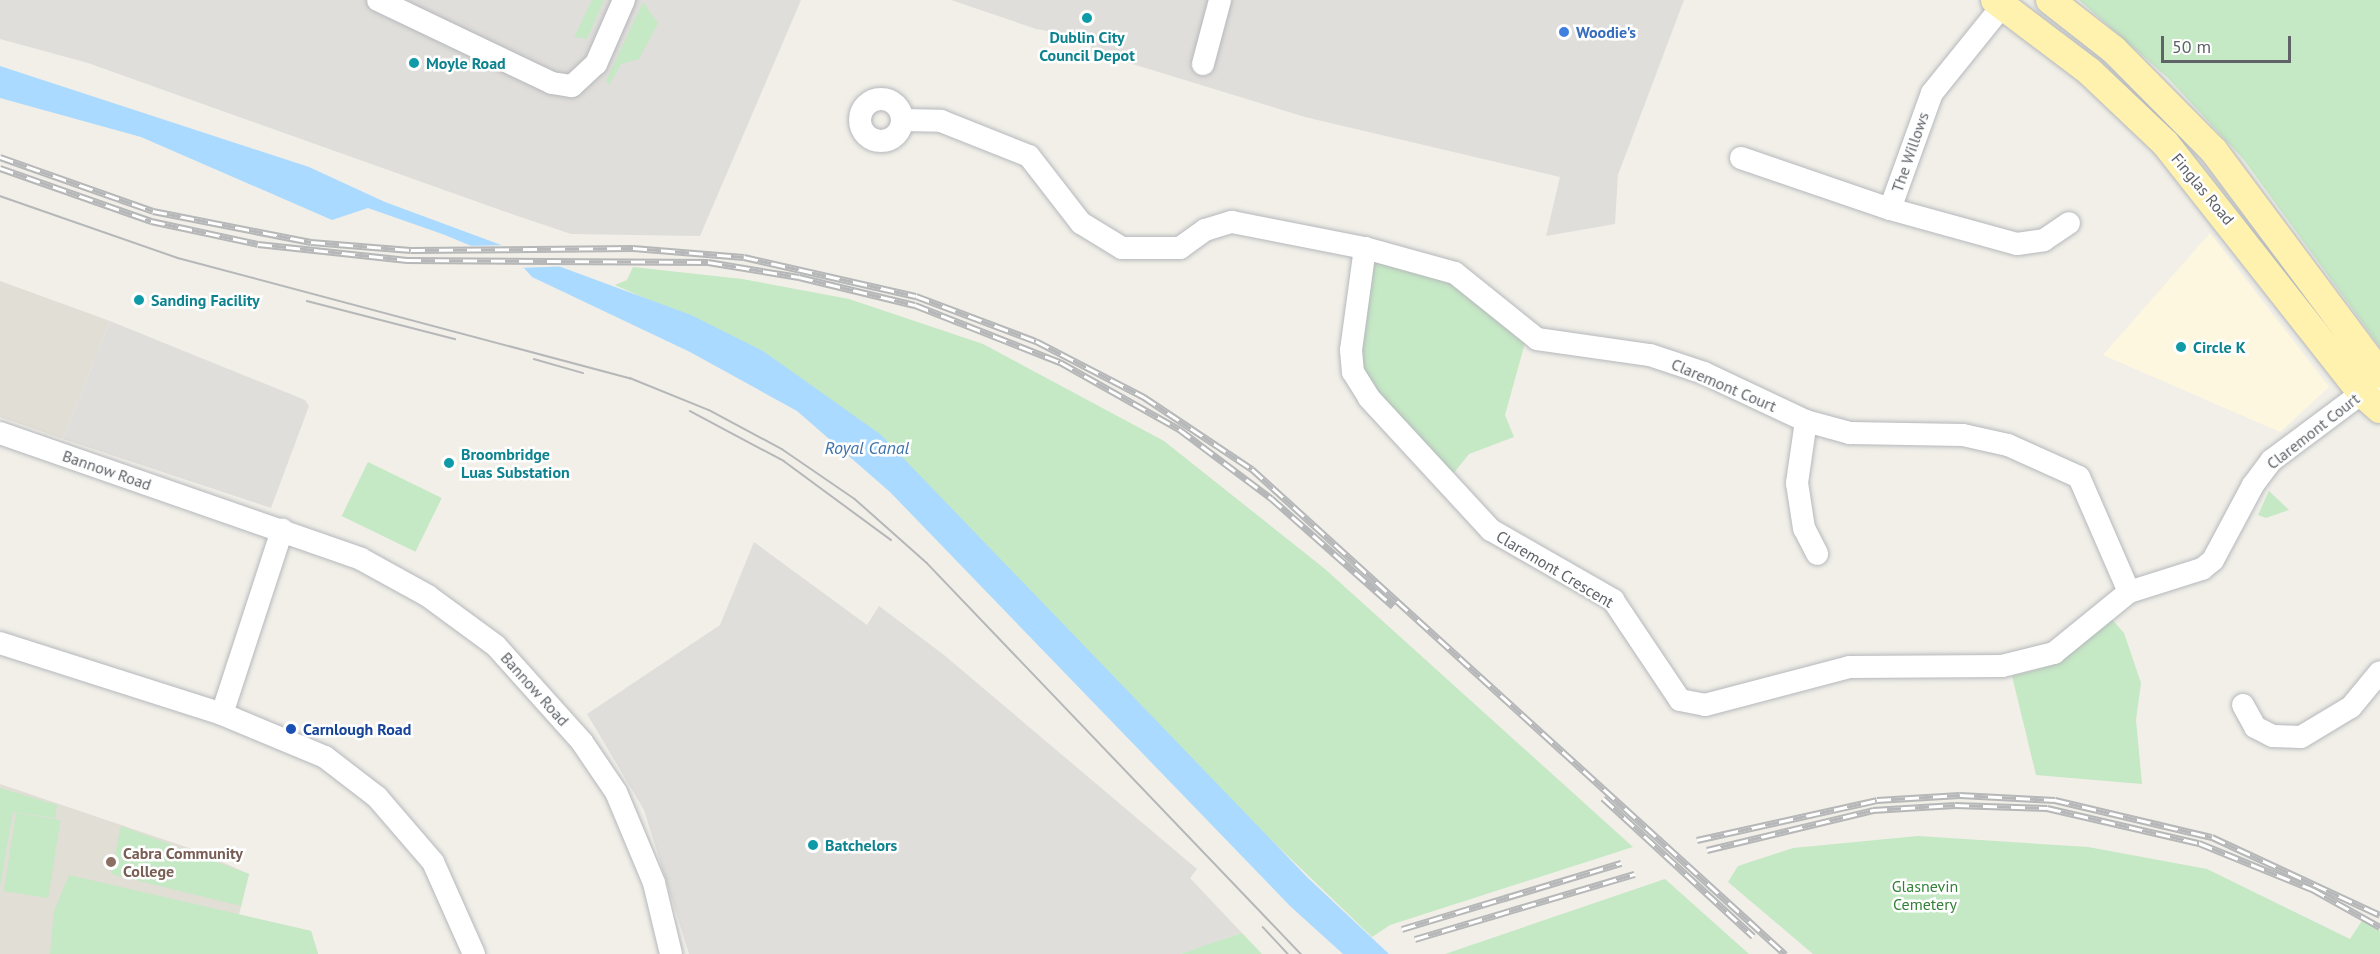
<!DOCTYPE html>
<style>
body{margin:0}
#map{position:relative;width:2380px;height:954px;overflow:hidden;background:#f1efe8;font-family:"PT Sans",sans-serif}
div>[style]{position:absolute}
.commercial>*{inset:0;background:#fef7e0}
.industrial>*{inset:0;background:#e0deda}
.education>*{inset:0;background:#e1ded6}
.green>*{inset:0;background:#c5e8c5;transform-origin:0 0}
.water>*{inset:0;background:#aadaff}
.pier>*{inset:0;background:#f1efe8}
.roads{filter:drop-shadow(0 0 2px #b5b8bc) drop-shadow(0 0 2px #b5b8bc)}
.minor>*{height:22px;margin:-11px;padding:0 11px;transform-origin:11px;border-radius:11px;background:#fff}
.minor>.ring{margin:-11px;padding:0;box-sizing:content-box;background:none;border:22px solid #fff;border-radius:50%}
.major>*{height:28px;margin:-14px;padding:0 14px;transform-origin:14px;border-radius:14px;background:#fff2af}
.tram>*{height:1.5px;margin:-0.75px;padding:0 0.75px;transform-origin:0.75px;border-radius:0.75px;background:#b6b7b8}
.rail>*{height:7px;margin-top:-3.5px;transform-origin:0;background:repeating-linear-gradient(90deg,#fff 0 14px,#b6b7b8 0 28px);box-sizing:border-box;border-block:2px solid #b6b7b8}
.dots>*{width:16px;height:16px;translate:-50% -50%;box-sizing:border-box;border:3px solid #fff;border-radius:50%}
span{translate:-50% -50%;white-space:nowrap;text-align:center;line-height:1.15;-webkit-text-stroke:5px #fff;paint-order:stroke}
.shop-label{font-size:16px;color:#366cbe;font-weight:700}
.left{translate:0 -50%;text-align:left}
.culture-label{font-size:16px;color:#0d838f;font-weight:700}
.street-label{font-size:16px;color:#5f6368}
.transit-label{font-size:16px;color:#164399;font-weight:700}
.education-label{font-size:16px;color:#785e54;font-weight:700}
.park-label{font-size:16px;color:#348238}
.water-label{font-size:18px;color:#4174aa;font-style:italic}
.scale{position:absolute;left:2161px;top:36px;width:130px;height:27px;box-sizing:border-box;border:3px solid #5f6368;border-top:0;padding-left:8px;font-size:18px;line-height:21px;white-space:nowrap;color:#5f6368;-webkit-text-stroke:4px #fff;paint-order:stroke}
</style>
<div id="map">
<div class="commercial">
<i style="clip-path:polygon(2210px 233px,2329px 387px,2280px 432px,2103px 355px)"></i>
</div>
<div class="industrial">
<i style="clip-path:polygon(0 0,801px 0,700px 236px,571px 234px,506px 212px,88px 63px,0 39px)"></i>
<i style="clip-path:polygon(951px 0,1684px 0,1618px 175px,1615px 224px,1546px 236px,1560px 177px,1305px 117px,1090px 51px,1094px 39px,1036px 29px)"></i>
<i style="clip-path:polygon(110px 321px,305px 400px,309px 406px,271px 508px,63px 439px)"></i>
<i style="clip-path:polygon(754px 542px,867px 625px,879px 606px,944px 655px,1197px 869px,1190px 878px,1242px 933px,1181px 954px,689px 954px,644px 810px,587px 714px,720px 625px)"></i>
</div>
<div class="education">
<i style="clip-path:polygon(0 281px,110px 321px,63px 439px,0 417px)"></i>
<i style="clip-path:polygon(0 784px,195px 850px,249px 874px,239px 915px,311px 931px,318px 954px,0 954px)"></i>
</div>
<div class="green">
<i style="clip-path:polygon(592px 0,604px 0,587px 39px,574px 37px)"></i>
<i style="clip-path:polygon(2079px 0,2380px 0,2380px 347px,2244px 160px,2168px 78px)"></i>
<i style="clip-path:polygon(643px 2px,658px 23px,639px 59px,621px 64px,609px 85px,606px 81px)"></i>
<i style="clip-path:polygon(1365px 248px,1414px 259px,1528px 332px,1505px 415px,1514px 437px,1469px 454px,1445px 484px,1353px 372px)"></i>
<i style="clip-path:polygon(633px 267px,742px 279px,849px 299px,983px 344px,1164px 441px,1325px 569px,1633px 847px,1390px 925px,1372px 937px,763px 351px,615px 285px,627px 280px)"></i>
<i style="left:368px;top:462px;width:82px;height:60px;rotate:26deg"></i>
<i style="clip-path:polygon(2269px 491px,2289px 510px,2266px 518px,2258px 515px)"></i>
<i style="clip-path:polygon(2110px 617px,2124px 633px,2141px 683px,2136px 720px,2142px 784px,2036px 775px,2012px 676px,2054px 665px)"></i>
<i style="clip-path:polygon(0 788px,57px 805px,55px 818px,13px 812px,0 887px)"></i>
<i style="left:16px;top:813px;width:45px;height:79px;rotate:9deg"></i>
<i style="clip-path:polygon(121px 826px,249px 874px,241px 906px,111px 874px)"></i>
<i style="clip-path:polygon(1918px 836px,2088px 847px,2207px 869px,2350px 939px,2363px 919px,2380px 931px,2380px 954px,1813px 954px,1728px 882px,1738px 866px,1793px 848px)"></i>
<i style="clip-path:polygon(69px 875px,311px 931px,318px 954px,50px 954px,54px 911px)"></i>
<i style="clip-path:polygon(1665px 879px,1749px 954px,1445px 954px)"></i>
<i style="clip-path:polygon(1242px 933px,1262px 954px,1181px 954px,1206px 945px)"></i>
</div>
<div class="water">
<i style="clip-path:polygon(0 66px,309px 167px,385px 202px,691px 315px,763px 351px,880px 434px,1307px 877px,1389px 954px,1343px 954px,1290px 906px,890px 492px,797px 411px,690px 352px,532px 277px,524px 268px,445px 235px,368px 208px,332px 220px,141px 137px,0 98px)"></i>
</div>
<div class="pier">
<i style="clip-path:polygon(515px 245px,573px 266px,517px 268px,464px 246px)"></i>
</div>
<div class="roads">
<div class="minor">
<i style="left:378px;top:0;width:193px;rotate:25.5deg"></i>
<i style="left:552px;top:83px;width:20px;rotate:9deg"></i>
<i style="left:572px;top:86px;width:33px;rotate:-43deg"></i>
<i style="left:596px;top:64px;width:70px;rotate:-66.4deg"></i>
<i style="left:1203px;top:64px;width:66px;rotate:-75.1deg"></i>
<i class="ring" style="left:860px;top:99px;width:20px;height:20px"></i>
<i style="left:902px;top:120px;width:39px;rotate:1deg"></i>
<i style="left:941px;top:121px;width:95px;rotate:21.7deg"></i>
<i style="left:1029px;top:156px;width:85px;rotate:52.2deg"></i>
<i style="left:1081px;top:223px;width:48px;rotate:31.4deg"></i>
<i style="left:1122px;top:248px;width:58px"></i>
<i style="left:1180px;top:248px;width:31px;rotate:-36deg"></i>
<i style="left:1205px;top:230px;width:28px;rotate:-17deg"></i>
<i style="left:1232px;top:222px;width:136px;rotate:11.1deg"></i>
<i style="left:1365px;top:248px;width:93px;rotate:15.5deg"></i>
<i style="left:1455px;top:273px;width:105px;rotate:38.8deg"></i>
<i style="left:1537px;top:339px;width:114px;rotate:8.1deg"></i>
<i style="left:1650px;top:355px;width:57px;rotate:18.4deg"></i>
<i style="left:1704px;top:373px;width:113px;rotate:25.2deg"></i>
<i style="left:1806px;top:421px;width:46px;rotate:15.3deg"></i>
<i style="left:1850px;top:433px;width:113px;rotate:1deg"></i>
<i style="left:1963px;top:435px;width:46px;rotate:12.5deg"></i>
<i style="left:2008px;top:445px;width:78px;rotate:24.3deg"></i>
<i style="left:2079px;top:477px;width:125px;rotate:66.5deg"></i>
<i style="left:1741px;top:158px;width:157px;rotate:18.9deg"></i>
<i style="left:1890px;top:209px;width:123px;rotate:-70.1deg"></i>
<i style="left:1932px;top:93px;width:119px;rotate:-51.1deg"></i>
<i style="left:1890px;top:209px;width:132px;rotate:15.4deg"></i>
<i style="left:2017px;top:244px;width:27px;rotate:-8deg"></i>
<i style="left:2044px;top:240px;width:30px;rotate:-34deg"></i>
<i style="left:1365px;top:248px;width:103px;rotate:97.8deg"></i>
<i style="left:1351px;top:350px;width:22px;rotate:85deg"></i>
<i style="left:1353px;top:372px;width:31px;rotate:58deg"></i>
<i style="left:1369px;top:398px;width:180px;rotate:47.3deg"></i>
<i style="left:1491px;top:530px;width:141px;rotate:29.8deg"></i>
<i style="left:1613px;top:600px;width:120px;rotate:56.2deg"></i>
<i style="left:1680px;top:700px;width:25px;rotate:11deg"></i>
<i style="left:1705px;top:705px;width:150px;rotate:-14.7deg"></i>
<i style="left:1850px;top:667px;width:152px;rotate:-0.4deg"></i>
<i style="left:2002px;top:666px;width:54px;rotate:-14deg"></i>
<i style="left:2054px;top:653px;width:97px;rotate:-39.1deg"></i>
<i style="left:2129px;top:592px;width:77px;rotate:-17.5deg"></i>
<i style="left:2202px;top:569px;width:14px;rotate:-39deg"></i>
<i style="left:2213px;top:560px;width:85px;rotate:-61.9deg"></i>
<i style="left:2253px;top:485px;width:31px;rotate:-53deg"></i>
<i style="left:2272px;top:460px;width:127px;rotate:-36.7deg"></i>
<i style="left:1806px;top:421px;width:63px;rotate:98.3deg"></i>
<i style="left:1797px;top:483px;width:46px;rotate:81.2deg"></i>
<i style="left:1804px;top:528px;width:29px;rotate:63deg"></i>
<i style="left:0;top:433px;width:382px;rotate:19.2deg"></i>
<i style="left:361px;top:559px;width:77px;rotate:28.9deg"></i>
<i style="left:428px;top:596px;width:84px;rotate:36.3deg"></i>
<i style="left:496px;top:646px;width:129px;rotate:48.1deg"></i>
<i style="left:582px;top:742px;width:60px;rotate:55.8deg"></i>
<i style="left:616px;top:792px;width:99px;rotate:67.3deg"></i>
<i style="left:654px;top:883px;width:73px;rotate:76.5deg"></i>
<i style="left:0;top:643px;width:233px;rotate:17.7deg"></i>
<i style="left:222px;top:714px;width:112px;rotate:22.7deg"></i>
<i style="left:325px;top:757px;width:66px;rotate:37.6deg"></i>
<i style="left:377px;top:797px;width:86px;rotate:49.3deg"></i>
<i style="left:433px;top:862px;width:101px;rotate:66deg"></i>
<i style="left:2243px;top:705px;width:25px;rotate:61deg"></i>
<i style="left:2255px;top:727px;width:20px;rotate:27deg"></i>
<i style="left:2273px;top:736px;width:28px;rotate:2deg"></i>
<i style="left:2301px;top:737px;width:58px;rotate:-31deg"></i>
<i style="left:2351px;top:707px;width:45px;rotate:-50.4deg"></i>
<i style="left:222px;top:714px;width:194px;rotate:-71.9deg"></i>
</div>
<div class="major">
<i style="left:1995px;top:0;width:118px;rotate:37.1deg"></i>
<i style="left:2089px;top:71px;width:105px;rotate:43.5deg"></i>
<i style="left:2165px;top:143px;width:318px;rotate:51.8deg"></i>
<i style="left:2362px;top:393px;width:24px;rotate:42deg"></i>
<i style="left:2050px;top:0;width:81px;rotate:38deg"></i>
<i style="left:2114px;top:50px;width:142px;rotate:45.3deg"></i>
<i style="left:2214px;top:151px;width:278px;rotate:53.3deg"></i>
</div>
</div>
<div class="tram">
<i style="left:0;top:196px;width:188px;rotate:19.2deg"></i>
<i style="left:178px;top:258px;width:468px;rotate:14.9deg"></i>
<i style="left:630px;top:378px;width:85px;rotate:22.1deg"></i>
<i style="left:709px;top:410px;width:83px;rotate:28.1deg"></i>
<i style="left:782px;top:449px;width:88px;rotate:34.4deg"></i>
<i style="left:855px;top:499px;width:96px;rotate:41.6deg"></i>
<i style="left:927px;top:563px;width:541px;rotate:46.27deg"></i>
<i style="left:307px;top:301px;width:153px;rotate:14.4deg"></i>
<i style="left:534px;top:359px;width:51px;rotate:15.9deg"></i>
<i style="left:690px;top:411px;width:106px;rotate:28deg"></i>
<i style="left:784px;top:461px;width:133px;rotate:36.4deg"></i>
<i style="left:1263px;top:927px;width:37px;rotate:47deg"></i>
</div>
<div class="rail">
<i style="left:0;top:157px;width:162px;rotate:19.4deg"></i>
<i style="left:153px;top:211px;width:161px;rotate:11.1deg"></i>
<i style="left:311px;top:242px;width:100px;rotate:4.6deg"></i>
<i style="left:411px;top:250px;width:222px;rotate:-0.5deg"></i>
<i style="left:633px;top:248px;width:111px;rotate:4.6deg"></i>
<i style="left:744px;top:257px;width:176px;rotate:12.8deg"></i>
<i style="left:916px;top:296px;width:128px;rotate:20.6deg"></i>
<i style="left:1036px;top:341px;width:122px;rotate:27.4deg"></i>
<i style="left:1144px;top:397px;width:130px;rotate:33.7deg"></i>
<i style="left:1252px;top:469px;width:721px;rotate:42.3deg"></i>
<i style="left:0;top:168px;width:160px;rotate:19.3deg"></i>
<i style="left:151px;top:221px;width:109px;rotate:12.1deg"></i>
<i style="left:258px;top:244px;width:150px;rotate:6.1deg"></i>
<i style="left:407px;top:260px;width:301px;rotate:0.4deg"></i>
<i style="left:708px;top:262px;width:92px;rotate:9.4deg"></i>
<i style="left:799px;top:277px;width:119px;rotate:13.6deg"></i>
<i style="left:915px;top:305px;width:156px;rotate:21.5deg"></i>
<i style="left:1060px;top:362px;width:137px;rotate:29.4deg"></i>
<i style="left:1179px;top:429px;width:115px;rotate:36.9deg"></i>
<i style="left:1271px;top:498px;width:163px;rotate:41.5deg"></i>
<i style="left:1603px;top:798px;width:204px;rotate:42.6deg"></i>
<i style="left:1697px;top:840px;width:184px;rotate:-12.5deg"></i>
<i style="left:1877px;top:800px;width:83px;rotate:-3.4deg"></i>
<i style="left:1960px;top:795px;width:95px;rotate:3deg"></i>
<i style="left:2055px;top:800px;width:161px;rotate:13.3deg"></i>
<i style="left:2212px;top:837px;width:185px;rotate:24.9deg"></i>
<i style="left:1707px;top:850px;width:171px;rotate:-13.5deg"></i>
<i style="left:1873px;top:810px;width:82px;rotate:-3.5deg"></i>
<i style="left:1955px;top:805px;width:92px;rotate:1.9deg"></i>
<i style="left:2047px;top:808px;width:156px;rotate:13deg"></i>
<i style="left:2199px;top:843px;width:122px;rotate:22.2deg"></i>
<i style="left:2312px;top:889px;width:78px;rotate:29.2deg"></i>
<i style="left:1402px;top:929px;width:229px;rotate:-16.8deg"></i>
<i style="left:1415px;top:939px;width:229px;rotate:-16.5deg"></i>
</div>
<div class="dots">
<i style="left:1087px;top:18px;background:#0f9aa8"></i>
<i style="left:1564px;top:32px;background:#3f7fe0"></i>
<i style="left:414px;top:63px;background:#0f9aa8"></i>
<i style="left:139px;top:300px;background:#0f9aa8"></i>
<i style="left:2181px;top:347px;background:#0f9aa8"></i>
<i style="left:449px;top:463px;background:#0f9aa8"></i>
<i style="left:291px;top:729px;background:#1a4fb4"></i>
<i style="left:813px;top:845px;background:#0f9aa8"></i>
<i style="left:111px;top:862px;background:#8d6e63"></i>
</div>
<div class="shop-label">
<span class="left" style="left:1576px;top:32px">Woodie's</span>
</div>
<div class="culture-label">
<span style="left:1087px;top:46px">Dublin City<br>Council Depot</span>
<span class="left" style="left:426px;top:63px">Moyle Road</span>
<span class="left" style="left:151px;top:300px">Sanding Facility</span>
<span class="left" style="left:2193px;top:347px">Circle K</span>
<span class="left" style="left:461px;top:463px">Broombridge<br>Luas Substation</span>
<span class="left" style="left:825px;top:845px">Batchelors</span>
</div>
<div class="street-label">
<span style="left:1910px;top:152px;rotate:-71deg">The Willows</span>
<span style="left:2203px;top:189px;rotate:50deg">Finglas Road</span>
<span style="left:1724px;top:385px;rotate:23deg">Claremont Court</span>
<span style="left:2313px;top:431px;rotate:-38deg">Claremont Court</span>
<span style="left:107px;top:470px;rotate:19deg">Bannow Road</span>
<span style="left:1555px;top:569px;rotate:31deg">Claremont Crescent</span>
<span style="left:535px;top:689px;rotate:48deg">Bannow Road</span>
</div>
<div class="transit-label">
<span class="left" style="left:303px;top:729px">Carnlough Road</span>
</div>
<div class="education-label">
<span class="left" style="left:123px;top:862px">Cabra Community<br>College</span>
</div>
<div class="park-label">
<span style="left:1925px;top:895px">Glasnevin<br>Cemetery</span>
</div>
<div class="water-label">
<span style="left:867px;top:448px">Royal Canal</span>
</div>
<div class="scale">50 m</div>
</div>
